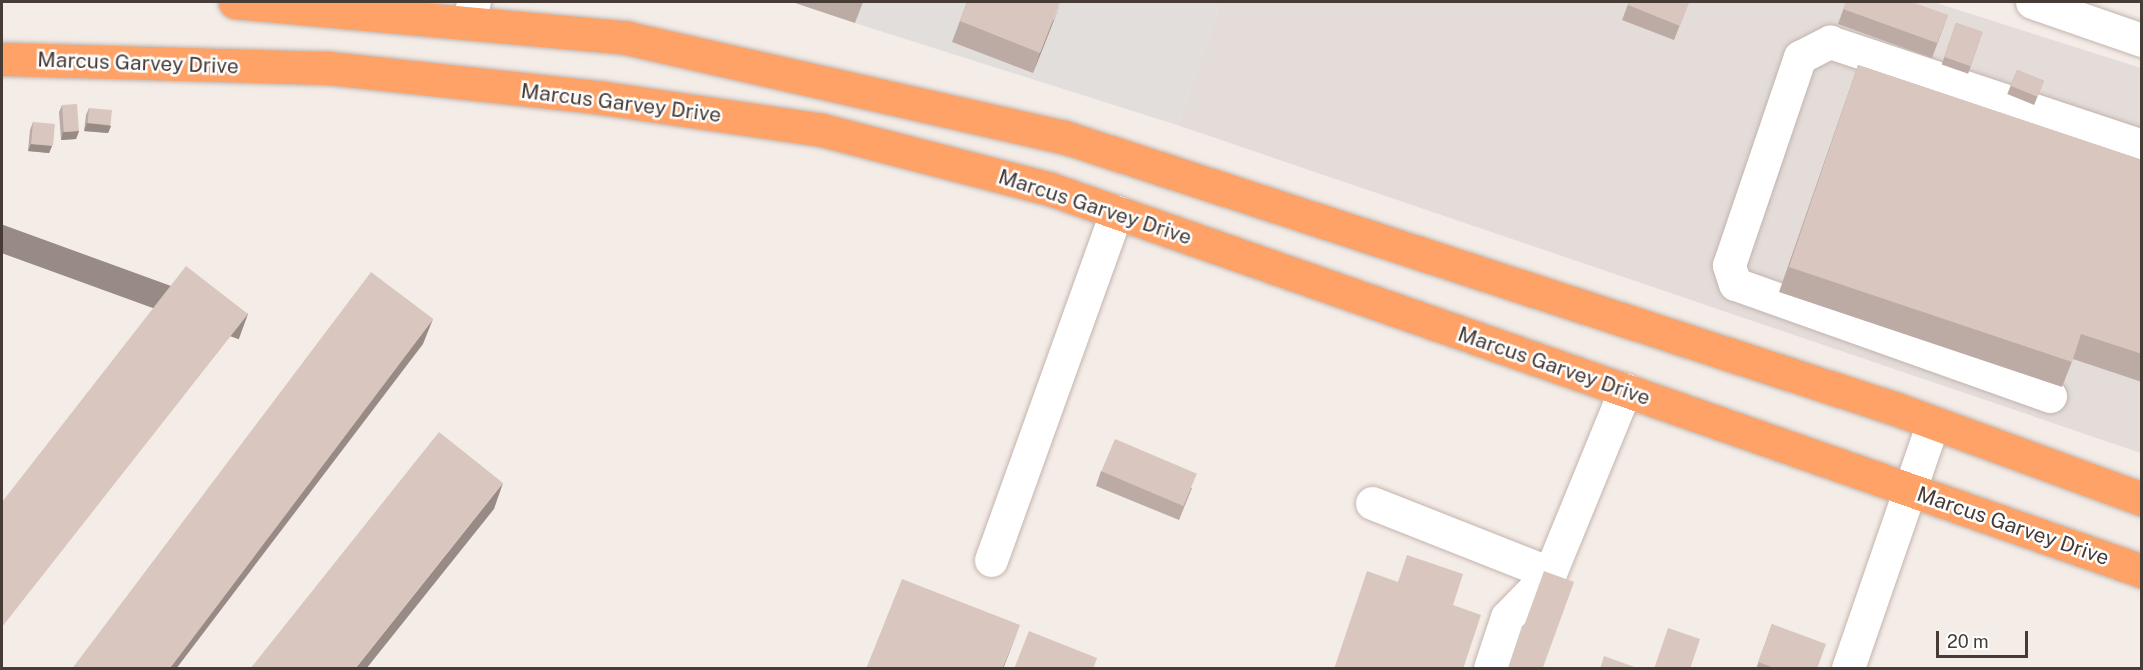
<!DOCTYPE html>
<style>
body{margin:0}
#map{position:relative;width:2143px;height:670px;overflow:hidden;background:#f4ece7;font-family:"Public Sans",sans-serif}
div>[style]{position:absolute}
.industrial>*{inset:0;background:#e3dcd9}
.parking>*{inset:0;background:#e2dedc}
.roads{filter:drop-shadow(0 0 2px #c3b4ac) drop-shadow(0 0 2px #c3b4ac)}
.minor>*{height:33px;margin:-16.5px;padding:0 16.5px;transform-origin:16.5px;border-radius:16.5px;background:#fff}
.highway>*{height:33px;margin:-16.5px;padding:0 16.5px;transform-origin:16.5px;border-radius:16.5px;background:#ffa267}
.wall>*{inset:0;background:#bbaba4;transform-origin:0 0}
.shaded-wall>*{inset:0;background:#988b86;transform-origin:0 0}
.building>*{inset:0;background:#d9c7bf;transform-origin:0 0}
span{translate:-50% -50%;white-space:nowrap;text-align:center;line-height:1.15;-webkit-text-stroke:5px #fff;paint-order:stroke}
.street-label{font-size:21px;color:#473b36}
.frame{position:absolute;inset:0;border:3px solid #473b36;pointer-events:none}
.scale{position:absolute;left:1936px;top:631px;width:92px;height:27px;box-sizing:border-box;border:3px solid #473b36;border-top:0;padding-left:8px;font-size:18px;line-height:21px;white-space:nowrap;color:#473b36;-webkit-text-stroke:4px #fff;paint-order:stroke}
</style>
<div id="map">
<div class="industrial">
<i style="clip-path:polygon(1221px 2px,1933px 2px,2141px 68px,2141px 453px,1177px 125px)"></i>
</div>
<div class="parking">
<i style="clip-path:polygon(862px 2px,1221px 2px,1177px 125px,855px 23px)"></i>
</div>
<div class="roads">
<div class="minor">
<i style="left:2032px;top:2px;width:116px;rotate:19.1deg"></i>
<i style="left:468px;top:20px;width:19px;rotate:-72deg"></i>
<i style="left:2050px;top:396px;width:334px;rotate:-160.4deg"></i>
<i style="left:1735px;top:284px;width:20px;rotate:-108deg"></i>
<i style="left:1729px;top:265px;width:220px;rotate:-71.2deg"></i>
<i style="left:1800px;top:57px;width:34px;rotate:-27deg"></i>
<i style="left:1830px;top:42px;width:329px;rotate:18.4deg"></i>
<i style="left:1372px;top:503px;width:191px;rotate:21.5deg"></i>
<i style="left:991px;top:560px;width:370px;rotate:-70.2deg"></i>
<i style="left:1490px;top:668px;width:54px;rotate:-71.6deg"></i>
<i style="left:1507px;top:617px;width:62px;rotate:-45.7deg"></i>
<i style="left:1550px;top:573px;width:198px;rotate:-67.7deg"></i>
<i style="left:1848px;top:668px;width:259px;rotate:-70.9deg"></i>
</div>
<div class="highway">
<i style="left:235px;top:2px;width:394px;rotate:5.2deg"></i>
<i style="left:627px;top:38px;width:448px;rotate:12.8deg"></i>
<i style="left:1064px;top:137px;width:875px;rotate:18.1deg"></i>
<i style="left:1896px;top:409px;width:262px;rotate:20.1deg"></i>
<i style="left:2px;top:59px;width:326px;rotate:1.6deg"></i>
<i style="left:328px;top:68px;width:277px;rotate:6.2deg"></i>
<i style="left:603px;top:98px;width:221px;rotate:8.3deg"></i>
<i style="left:822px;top:130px;width:236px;rotate:14.5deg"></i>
<i style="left:1050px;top:189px;width:1157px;rotate:19.28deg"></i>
</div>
</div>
<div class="wall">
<i style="clip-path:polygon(792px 2px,863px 2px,855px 23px)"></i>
<i style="clip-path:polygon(967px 2px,1054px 20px,1033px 73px,952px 42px)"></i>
<i style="clip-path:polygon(1629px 2px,1689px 2px,1674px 40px,1622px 20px)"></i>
<i style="clip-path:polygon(1846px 2px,1948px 15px,1932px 58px,1838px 24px)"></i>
<i style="left:1956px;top:23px;width:28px;height:44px;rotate:19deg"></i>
<i style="clip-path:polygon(1858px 65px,2142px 160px,2142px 382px,2073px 359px,2062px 387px,1779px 292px)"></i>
<i style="left:2017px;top:70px;width:29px;height:26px;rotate:22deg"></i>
<i style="clip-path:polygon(62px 105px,79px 131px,76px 139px,61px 140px,59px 112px)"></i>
<i style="clip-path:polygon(89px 108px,111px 126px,108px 133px,84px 131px,86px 115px)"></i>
<i style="clip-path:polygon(33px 122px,52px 146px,49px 153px,28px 151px,30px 130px)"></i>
<i style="clip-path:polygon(1101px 471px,1192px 488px,1179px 520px,1096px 486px)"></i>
<i style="clip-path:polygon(1772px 624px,1817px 669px,1756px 669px)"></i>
</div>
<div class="shaded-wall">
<i style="clip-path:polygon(1061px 2px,1054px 20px,1033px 73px,1040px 53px)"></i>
<i style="clip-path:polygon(87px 123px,111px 126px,108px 133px,84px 131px)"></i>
<i style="clip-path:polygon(79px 131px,76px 139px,61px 140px,63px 132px)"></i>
<i style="clip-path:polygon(31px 144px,52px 146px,49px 153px,28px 151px)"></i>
<i style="left:248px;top:314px;width:27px;height:398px;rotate:110deg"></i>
<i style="clip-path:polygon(433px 319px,423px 344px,176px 669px,166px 669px)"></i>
<i style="clip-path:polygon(503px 483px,494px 509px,366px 669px,355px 669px)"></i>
<i style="clip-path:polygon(1020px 625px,1003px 669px,1002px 669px)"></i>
</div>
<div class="building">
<i style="clip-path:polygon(967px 2px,1060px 2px,1040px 53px,960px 21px)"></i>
<i style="clip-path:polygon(1629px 2px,1689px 2px,1680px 26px,1628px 5px)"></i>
<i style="clip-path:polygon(1846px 2px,1912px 2px,1948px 15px,1937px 43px,1843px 9px)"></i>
<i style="left:1956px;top:23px;width:28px;height:36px;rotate:19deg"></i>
<i style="clip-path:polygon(1858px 65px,2142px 160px,2142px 354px,2081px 334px,2072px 362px,1789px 267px)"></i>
<i style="left:2017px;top:70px;width:29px;height:17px;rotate:22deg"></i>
<i style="left:77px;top:104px;width:27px;height:15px;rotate:86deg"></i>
<i style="left:89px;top:108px;width:23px;height:15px;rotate:5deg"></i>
<i style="left:33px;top:122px;width:22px;height:22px;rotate:5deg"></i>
<i style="clip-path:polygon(186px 266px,248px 314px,2px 627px,2px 502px)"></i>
<i style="left:371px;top:272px;width:78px;height:499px;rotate:37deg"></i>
<i style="clip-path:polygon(439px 432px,503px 483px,355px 669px,250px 669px)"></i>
<i style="left:1115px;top:439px;width:89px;height:35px;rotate:23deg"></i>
<i style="clip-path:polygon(1407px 555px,1463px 574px,1453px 605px,1481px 615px,1463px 669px,1334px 669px,1367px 571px,1398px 582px)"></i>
<i style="left:1544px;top:571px;width:32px;height:104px;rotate:20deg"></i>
<i style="clip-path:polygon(902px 579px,1020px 625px,1002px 669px,866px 669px)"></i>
<i style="clip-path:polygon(1772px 624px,1826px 644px,1817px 669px,1777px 669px,1758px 662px)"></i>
<i style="clip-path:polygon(1668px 628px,1700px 639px,1690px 669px,1654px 669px)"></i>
<i style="clip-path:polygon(1029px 631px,1097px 658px,1093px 669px,1014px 669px)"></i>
<i style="clip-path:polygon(1604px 656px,1640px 669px,1600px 669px)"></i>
</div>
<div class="street-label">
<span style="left:138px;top:63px;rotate:2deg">Marcus Garvey Drive</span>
<span style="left:621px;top:103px;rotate:7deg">Marcus Garvey Drive</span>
<span style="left:1095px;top:207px;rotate:18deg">Marcus Garvey Drive</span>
<span style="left:1554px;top:366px;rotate:19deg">Marcus Garvey Drive</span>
<span style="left:2013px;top:526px;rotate:19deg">Marcus Garvey Drive</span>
</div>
<div class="frame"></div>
<div class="scale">20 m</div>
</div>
